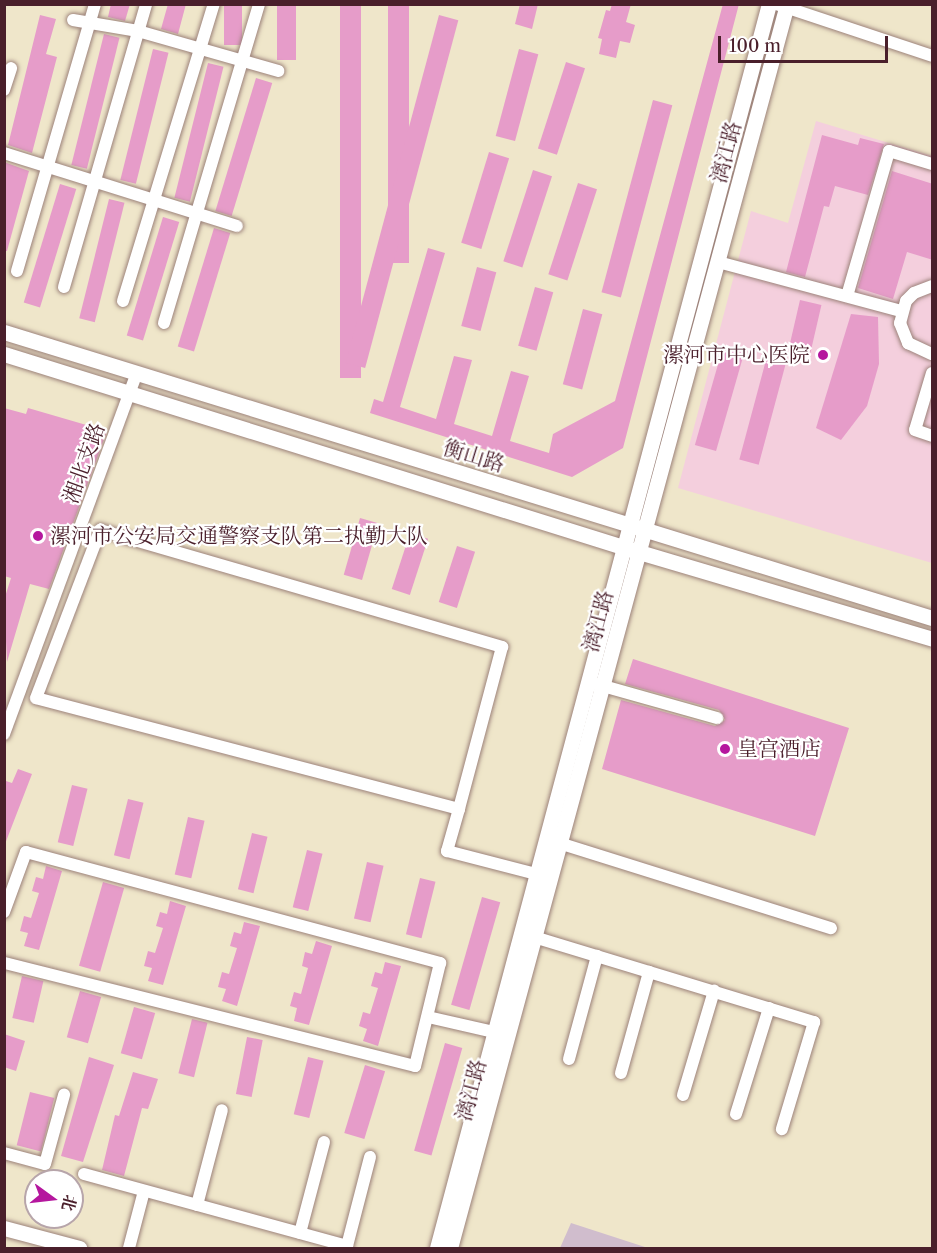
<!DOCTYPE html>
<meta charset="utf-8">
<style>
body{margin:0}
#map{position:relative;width:937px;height:1253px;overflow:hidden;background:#efe6ca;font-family:"Libre Caslon Text","Noto Serif SC",serif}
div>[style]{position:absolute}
.built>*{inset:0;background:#f4cfdd}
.industrial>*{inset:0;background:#d0bdcd}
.building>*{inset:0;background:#e69cc9;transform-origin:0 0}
.roads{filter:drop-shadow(0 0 2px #9c827a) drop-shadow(0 0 2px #9c827a)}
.minor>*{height:12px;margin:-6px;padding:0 6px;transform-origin:6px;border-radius:6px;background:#fff}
.tertiary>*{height:15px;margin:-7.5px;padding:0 7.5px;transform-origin:7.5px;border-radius:7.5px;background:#fff}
.dots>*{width:16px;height:16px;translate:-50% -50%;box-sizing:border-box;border:3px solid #fff;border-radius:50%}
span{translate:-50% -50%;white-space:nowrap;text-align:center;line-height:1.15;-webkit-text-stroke:4.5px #fff;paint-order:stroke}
.street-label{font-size:21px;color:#4a1f2b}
.poi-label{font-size:21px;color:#4a1f2b}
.right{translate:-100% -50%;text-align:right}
.left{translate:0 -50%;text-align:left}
.frame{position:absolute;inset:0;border:6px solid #4a1f2b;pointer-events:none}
.north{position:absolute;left:24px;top:1169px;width:60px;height:60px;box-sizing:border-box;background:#fff;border:2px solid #b7a5aa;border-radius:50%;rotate:105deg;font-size:16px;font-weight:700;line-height:24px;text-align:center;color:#4a1f2b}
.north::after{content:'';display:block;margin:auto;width:21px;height:27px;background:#b5179e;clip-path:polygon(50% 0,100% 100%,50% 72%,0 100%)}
.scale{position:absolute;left:718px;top:36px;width:170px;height:27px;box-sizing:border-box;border:3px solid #4a1f2b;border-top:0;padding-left:8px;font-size:18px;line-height:21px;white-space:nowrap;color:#4a1f2b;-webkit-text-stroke:4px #fff;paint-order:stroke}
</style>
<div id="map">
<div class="built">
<i style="clip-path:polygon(816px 121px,932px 156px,932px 563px,678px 488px,751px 211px,788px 223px)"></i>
</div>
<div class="industrial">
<i style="clip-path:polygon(571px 1223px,648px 1248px,560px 1248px)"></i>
</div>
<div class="building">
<i style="clip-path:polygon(111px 4px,130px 4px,125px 21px,108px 17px)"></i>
<i style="clip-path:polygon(168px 4px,186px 4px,178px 34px,161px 29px)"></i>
<i style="left:224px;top:4px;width:18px;height:41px"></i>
<i style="left:277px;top:4px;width:19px;height:56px"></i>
<i style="left:340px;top:4px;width:21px;height:374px"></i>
<i style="left:388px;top:4px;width:21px;height:259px"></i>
<i style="clip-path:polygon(520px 4px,538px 4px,532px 29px,515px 24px)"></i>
<i style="clip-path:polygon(612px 4px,631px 4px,626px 22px,635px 25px,630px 43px,620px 41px,616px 58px,599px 54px,602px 39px,598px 38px,606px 10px,610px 11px)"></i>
<i style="clip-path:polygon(723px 4px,739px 4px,623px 448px,572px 477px,370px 413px,374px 399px,383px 402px,428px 248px,445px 253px,400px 407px,436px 419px,454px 356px,472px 360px,454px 424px,492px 436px,511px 371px,529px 376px,510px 441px,549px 453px,553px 434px,615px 401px)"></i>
<i style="clip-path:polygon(40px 15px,56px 19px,46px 54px,57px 57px,32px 153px,8px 145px)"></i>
<i style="left:439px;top:15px;width:20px;height:360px;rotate:15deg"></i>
<i style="left:104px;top:34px;width:16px;height:135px;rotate:14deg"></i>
<i style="left:153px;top:49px;width:16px;height:135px;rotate:14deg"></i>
<i style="left:519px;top:49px;width:20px;height:90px;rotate:15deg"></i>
<i style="left:566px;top:62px;width:20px;height:91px;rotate:18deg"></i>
<i style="left:208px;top:63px;width:16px;height:139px;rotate:14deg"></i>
<i style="left:256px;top:78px;width:17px;height:139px;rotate:17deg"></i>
<i style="left:653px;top:100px;width:20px;height:199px;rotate:15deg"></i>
<i style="clip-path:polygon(822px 135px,858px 145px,860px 138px,884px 144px,868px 195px,835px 186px,829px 207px,824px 206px,805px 277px,786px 272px)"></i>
<i style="left:489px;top:152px;width:21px;height:95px;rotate:17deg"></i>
<i style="clip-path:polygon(4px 162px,29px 171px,7px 251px,4px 251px)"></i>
<i style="left:533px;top:170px;width:20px;height:96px;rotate:18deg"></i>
<i style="clip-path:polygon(892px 171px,933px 184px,933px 260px,907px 252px,893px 299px,858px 288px)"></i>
<i style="left:578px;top:183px;width:20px;height:96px;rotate:18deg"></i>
<i style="left:60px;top:184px;width:17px;height:124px;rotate:17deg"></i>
<i style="left:109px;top:199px;width:16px;height:123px;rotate:14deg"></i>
<i style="left:163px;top:217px;width:17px;height:124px;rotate:17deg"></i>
<i style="left:214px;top:228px;width:17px;height:124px;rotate:17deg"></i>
<i style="left:477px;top:267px;width:20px;height:61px;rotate:15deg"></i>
<i style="left:535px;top:287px;width:19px;height:61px;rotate:16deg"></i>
<i style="left:800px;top:300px;width:22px;height:51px;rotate:13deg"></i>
<i style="left:583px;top:309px;width:20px;height:78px;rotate:15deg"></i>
<i style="clip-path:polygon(851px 314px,878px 317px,879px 364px,867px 406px,841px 440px,816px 428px)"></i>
<i style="left:723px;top:347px;width:22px;height:102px;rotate:16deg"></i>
<i style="left:766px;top:360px;width:20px;height:103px;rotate:15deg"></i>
<i style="clip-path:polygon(4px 408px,26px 414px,28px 408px,107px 431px,49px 589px,30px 584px,7px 662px,4px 600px,11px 578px,4px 576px)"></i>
<i style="left:360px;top:518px;width:19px;height:59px;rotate:16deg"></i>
<i style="left:410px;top:533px;width:19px;height:59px;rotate:18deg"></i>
<i style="left:457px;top:546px;width:19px;height:59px;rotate:18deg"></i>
<i style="clip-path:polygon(633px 659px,849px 728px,815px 836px,602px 769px,621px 700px,715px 726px,725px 720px,719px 710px,625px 684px)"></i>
<i style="clip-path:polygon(18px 769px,32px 774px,5px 844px,4px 786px,6px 781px,12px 783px)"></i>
<i style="left:72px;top:785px;width:16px;height:59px;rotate:14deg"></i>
<i style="left:128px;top:799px;width:16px;height:58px;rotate:14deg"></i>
<i style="left:188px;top:817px;width:17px;height:59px;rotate:13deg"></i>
<i style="left:252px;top:833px;width:16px;height:58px;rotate:14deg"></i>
<i style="left:307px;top:850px;width:16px;height:59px;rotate:14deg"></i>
<i style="left:367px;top:862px;width:17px;height:58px;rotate:13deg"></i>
<i style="clip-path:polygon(46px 866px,62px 871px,39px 950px,24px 946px,28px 933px,20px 931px,24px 916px,31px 918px,39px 893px,32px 891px,36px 877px,43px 879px)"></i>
<i style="left:420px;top:878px;width:16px;height:58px;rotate:14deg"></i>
<i style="left:103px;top:882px;width:22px;height:87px;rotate:16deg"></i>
<i style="left:482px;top:897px;width:19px;height:112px;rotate:16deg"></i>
<i style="clip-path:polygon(170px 901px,186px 906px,163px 985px,148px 981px,152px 968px,144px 966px,148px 951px,155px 953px,163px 928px,156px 926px,160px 912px,167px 914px)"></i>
<i style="clip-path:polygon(244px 922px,260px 926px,237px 1006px,222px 1001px,226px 989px,218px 987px,222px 972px,229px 974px,237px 948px,230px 946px,234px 932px,241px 934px)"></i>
<i style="clip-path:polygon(316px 941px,332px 946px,309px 1025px,294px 1021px,297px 1008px,290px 1006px,294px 992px,301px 994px,308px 968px,302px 966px,305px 952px,312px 954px)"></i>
<i style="clip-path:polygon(385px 962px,401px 966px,378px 1046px,363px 1041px,367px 1029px,359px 1026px,363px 1012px,370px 1014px,378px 988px,371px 986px,375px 972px,382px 974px)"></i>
<i style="left:22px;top:976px;width:22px;height:43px;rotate:13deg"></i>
<i style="left:80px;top:991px;width:22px;height:48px;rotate:16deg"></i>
<i style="left:134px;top:1007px;width:22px;height:48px;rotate:16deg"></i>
<i style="left:192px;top:1019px;width:16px;height:56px;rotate:14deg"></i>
<i style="clip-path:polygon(4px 1034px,25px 1041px,16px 1071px,4px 1067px)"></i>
<i style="left:247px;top:1037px;width:16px;height:58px;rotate:11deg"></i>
<i style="left:445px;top:1043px;width:18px;height:112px;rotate:16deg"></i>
<i style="clip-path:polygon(89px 1057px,114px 1065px,83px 1162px,61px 1156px)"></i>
<i style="left:308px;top:1057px;width:16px;height:59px;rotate:14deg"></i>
<i style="left:365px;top:1065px;width:21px;height:71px;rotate:17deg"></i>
<i style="clip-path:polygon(133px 1072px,158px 1079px,148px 1109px,142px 1108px,124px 1176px,102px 1170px,115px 1115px,119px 1116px)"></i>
<i style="left:30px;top:1092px;width:25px;height:55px;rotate:14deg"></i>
</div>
<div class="roads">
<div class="minor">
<i style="left:776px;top:4px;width:164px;rotate:18.4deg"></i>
<i style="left:73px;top:20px;width:66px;rotate:9.6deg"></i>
<i style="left:138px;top:31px;width:146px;rotate:15.9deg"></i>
<i style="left:4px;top:90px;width:23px;rotate:-72deg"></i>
<i style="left:4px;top:153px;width:244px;rotate:17.4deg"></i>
<i style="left:718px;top:262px;width:189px;rotate:15deg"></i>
<i style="left:17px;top:271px;width:278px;rotate:-73.7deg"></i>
<i style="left:932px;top:286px;width:19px;rotate:159deg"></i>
<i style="left:914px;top:293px;width:11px;rotate:135deg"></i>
<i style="left:906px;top:301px;width:23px;rotate:105deg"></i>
<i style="left:900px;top:323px;width:22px;rotate:68deg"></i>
<i style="left:908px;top:343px;width:26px;rotate:25deg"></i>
<i style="left:64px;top:287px;width:295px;rotate:-73.8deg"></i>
<i style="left:847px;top:296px;width:151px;rotate:-73.8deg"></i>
<i style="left:889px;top:151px;width:45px;rotate:16.8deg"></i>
<i style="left:123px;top:301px;width:311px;rotate:-73deg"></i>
<i style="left:164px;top:323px;width:333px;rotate:-73.4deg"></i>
<i style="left:932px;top:373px;width:59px;rotate:106.6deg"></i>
<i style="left:915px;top:430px;width:18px;rotate:19deg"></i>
<i style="left:596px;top:684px;width:126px;rotate:15.7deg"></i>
<i style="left:4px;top:734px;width:385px;rotate:-69.8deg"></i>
<i style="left:459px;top:809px;width:437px;rotate:-165.3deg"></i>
<i style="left:36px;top:698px;width:180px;rotate:-69.1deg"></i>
<i style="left:100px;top:530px;width:419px;rotate:16.2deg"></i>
<i style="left:502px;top:647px;width:168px;rotate:104.9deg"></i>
<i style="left:459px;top:809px;width:44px;rotate:105.9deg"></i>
<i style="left:447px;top:851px;width:92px;rotate:14.5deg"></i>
<i style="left:559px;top:843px;width:285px;rotate:17.4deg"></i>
<i style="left:4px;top:912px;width:64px;rotate:-69.9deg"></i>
<i style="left:26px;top:852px;width:429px;rotate:15deg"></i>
<i style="left:440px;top:963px;width:106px;rotate:103.6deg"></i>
<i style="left:415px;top:1066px;width:424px;rotate:-165.9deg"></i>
<i style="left:534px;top:937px;width:293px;rotate:16.9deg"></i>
<i style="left:814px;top:1022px;width:112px;rotate:106.7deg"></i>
<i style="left:428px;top:1017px;width:77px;rotate:12.8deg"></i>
<i style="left:569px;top:1059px;width:107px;rotate:-74.8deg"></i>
<i style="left:621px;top:1073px;width:105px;rotate:-74.5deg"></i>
<i style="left:683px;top:1095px;width:109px;rotate:-73.4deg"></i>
<i style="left:736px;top:1114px;width:111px;rotate:-72.7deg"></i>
<i style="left:4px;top:1153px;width:42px;rotate:15deg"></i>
<i style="left:45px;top:1164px;width:72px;rotate:-74.6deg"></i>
<i style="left:84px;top:1174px;width:273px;rotate:15.3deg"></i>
<i style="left:347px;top:1246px;width:92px;rotate:-75.5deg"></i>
<i style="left:197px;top:1205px;width:98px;rotate:-75.3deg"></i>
<i style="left:300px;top:1233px;width:94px;rotate:-75.2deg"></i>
<i style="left:129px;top:1248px;width:59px;rotate:-75.3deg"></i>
</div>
<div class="tertiary">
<i style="left:4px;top:332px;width:971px;rotate:17.13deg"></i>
<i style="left:4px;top:354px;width:665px;rotate:17.32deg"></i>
<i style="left:639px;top:552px;width:306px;rotate:16.5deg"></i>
<i style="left:4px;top:1228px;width:78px;rotate:14.9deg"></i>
<i style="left:437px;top:1248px;width:1288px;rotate:-75.06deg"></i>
<i style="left:450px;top:1248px;width:1289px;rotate:-74.84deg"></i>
</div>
</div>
<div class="dots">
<i style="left:823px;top:355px;background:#b5179e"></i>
<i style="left:38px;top:536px;background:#b5179e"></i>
<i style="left:725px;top:749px;background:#b5179e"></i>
</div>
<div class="street-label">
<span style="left:726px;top:152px;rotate:-75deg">漓江路</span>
<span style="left:474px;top:456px;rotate:17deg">衡山路</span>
<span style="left:84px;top:463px;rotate:-70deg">湘北支路</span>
<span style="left:598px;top:621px;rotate:-75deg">漓江路</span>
<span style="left:471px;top:1090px;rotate:-75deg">漓江路</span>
</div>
<div class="poi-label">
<span class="right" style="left:810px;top:355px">漯河市中心医院</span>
<span class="left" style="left:50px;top:536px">漯河市公安局交通警察支队第二执勤大队</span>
<span class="left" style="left:737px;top:749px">皇宫酒店</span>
</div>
<div class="frame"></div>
<div class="north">北</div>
<div class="scale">100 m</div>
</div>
